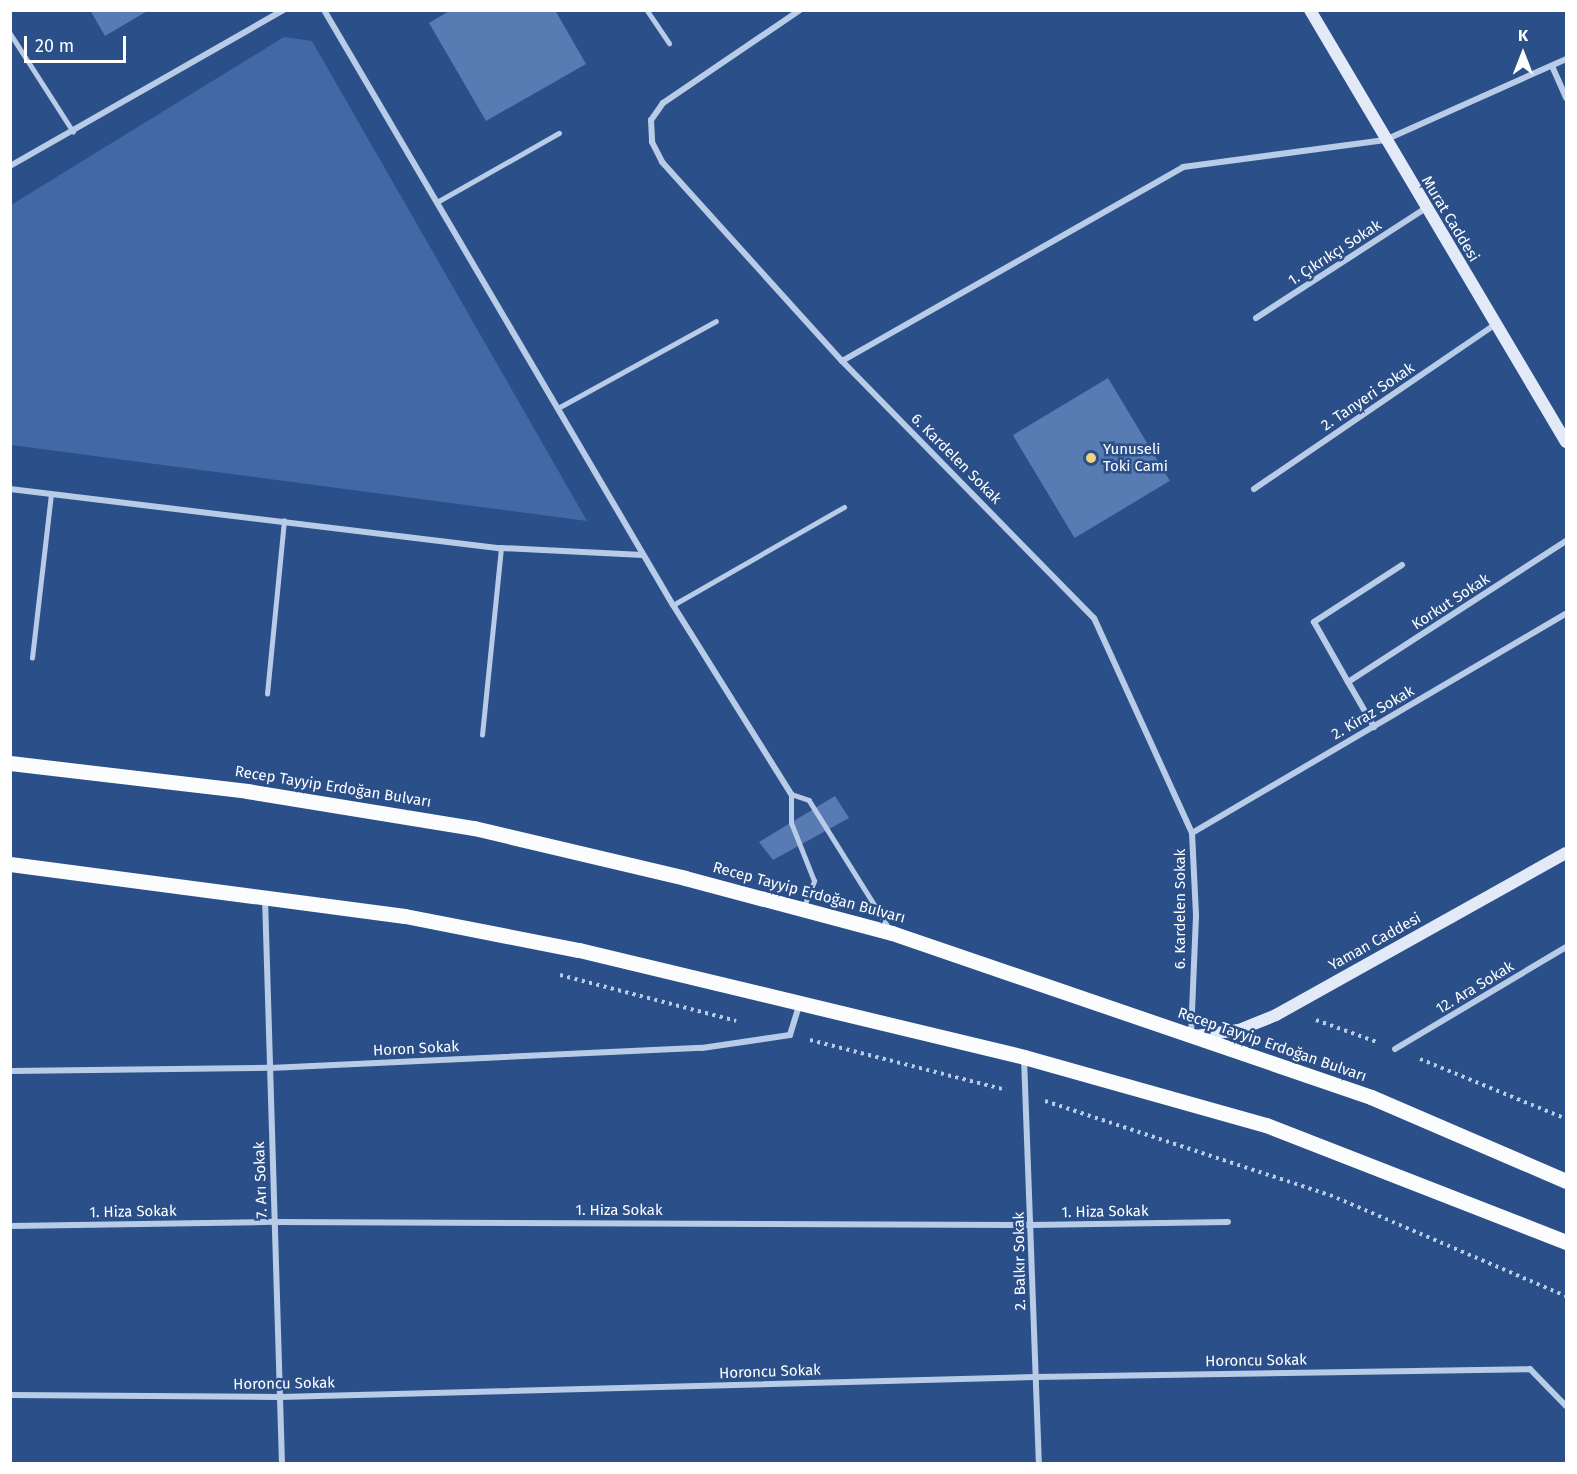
<!DOCTYPE html>
<meta charset="utf-8">
<style>
body{margin:0}
#map{position:relative;width:1577px;height:1474px;overflow:hidden;background:#2b4f89;font-family:"Fira Sans",sans-serif}
div>[style]{position:absolute}
.green>*{inset:0;background:#4069a5}
.building>*{inset:0;background:#577bb2;transform-origin:0 0}
.path>*{height:4px;margin-top:-2px;transform-origin:0;background:repeating-linear-gradient(90deg,#b8cce8 0 3px,transparent 0 7.5px)}
.lane>*{height:4.5px;margin:-2.25px;padding:0 2.25px;transform-origin:2.25px;border-radius:2.25px;background:#b8cce8}
.street>*{height:6px;margin:-3px;padding:0 3px;transform-origin:3px;border-radius:3px;background:#b8cce8}
.secondary>*{height:12px;margin:-6px;padding:0 6px;transform-origin:6px;border-radius:6px;background:#e2eaf8}
.primary>*{height:15px;margin:-7.5px;padding:0 7.5px;transform-origin:7.5px;border-radius:7.5px;background:#fafcfe}
.dots>*{width:16px;height:16px;translate:-50% -50%;box-sizing:border-box;border:3px solid #2b4f89;border-radius:50%}
span{translate:-50% -50%;white-space:nowrap;text-align:center;line-height:1.15;-webkit-text-stroke:5px #2b4f89;paint-order:stroke}
.street-label{font-size:15px;color:#fff}
.poi-label{font-size:15px;color:#fff}
.left{translate:0 -50%;text-align:left}
.frame{position:absolute;inset:0;border:12px solid #fff;pointer-events:none}
.north{position:absolute;left:1493px;top:24px;width:60px;height:60px;-webkit-text-stroke:4px #2b4f89;paint-order:stroke;rotate:0deg;font-size:16px;font-weight:700;line-height:24px;text-align:center;color:#fff}
.north::after{content:'';display:block;margin:auto;width:21px;height:27px;background:#fff;clip-path:polygon(50% 0,100% 100%,50% 72%,0 100%)}
.scale{position:absolute;left:24px;top:36px;width:102px;height:27px;box-sizing:border-box;border:3px solid #fff;border-top:0;padding-left:8px;font-size:18px;line-height:21px;white-space:nowrap;color:#fff;-webkit-text-stroke:4px #2b4f89;paint-order:stroke}
</style>
<div id="map">
<div class="green">
<i style="clip-path:polygon(284px 37px,312px 41px,587px 521px,11px 445px,11px 205px)"></i>
</div>
<div class="building">
<i style="clip-path:polygon(90px 10px,149px 10px,105px 36px)"></i>
<i style="clip-path:polygon(451px 10px,555px 10px,586px 64px,486px 121px,429px 23px)"></i>
<i style="left:1108px;top:378px;width:120px;height:111px;rotate:59deg"></i>
<i style="clip-path:polygon(835px 796px,849px 818px,773px 860px,759px 842px)"></i>
</div>
<div class="path">
<i style="left:560px;top:975px;width:182px;rotate:14.6deg"></i>
<i style="left:1316px;top:1020px;width:65px;rotate:19.8deg"></i>
<i style="left:810px;top:1040px;width:202px;rotate:14.3deg"></i>
<i style="left:1420px;top:1059px;width:158px;rotate:22.3deg"></i>
<i style="left:1045px;top:1101px;width:300px;rotate:18.3deg"></i>
<i style="left:1330px;top:1195px;width:257px;rotate:23.2deg"></i>
</div>
<div class="lane">
<i style="left:647px;top:10px;width:40px;rotate:56deg"></i>
<i style="left:10px;top:33px;width:117px;rotate:57.3deg"></i>
<i style="left:437px;top:202px;width:140px;rotate:-29.5deg"></i>
<i style="left:558px;top:408px;width:180px;rotate:-28.8deg"></i>
<i style="left:673px;top:605px;width:197px;rotate:-29.8deg"></i>
<i style="left:32px;top:658px;width:165px;rotate:-83.4deg"></i>
<i style="left:267px;top:694px;width:174px;rotate:-84.4deg"></i>
<i style="left:482px;top:735px;width:188px;rotate:-84.2deg"></i>
<i style="left:804px;top:906px;width:27px;rotate:-68deg"></i>
<i style="left:814px;top:881px;width:62px;rotate:-111.6deg"></i>
<i style="left:791px;top:823px;width:29px;rotate:-90deg"></i>
<i style="left:791px;top:794px;width:19px;rotate:18deg"></i>
<i style="left:809px;top:800px;width:151px;rotate:58deg"></i>
</div>
<div class="street">
<i style="left:324px;top:10px;width:690px;rotate:59.61deg"></i>
<i style="left:673px;top:605px;width:223px;rotate:58deg"></i>
<i style="left:800px;top:10px;width:166px;rotate:145.8deg"></i>
<i style="left:663px;top:103px;width:21px;rotate:125deg"></i>
<i style="left:651px;top:120px;width:22px;rotate:87deg"></i>
<i style="left:652px;top:142px;width:22px;rotate:63deg"></i>
<i style="left:662px;top:162px;width:268px;rotate:47.9deg"></i>
<i style="left:842px;top:361px;width:360px;rotate:45.6deg"></i>
<i style="left:1094px;top:618px;width:236px;rotate:65.5deg"></i>
<i style="left:1192px;top:833px;width:83px;rotate:87.2deg"></i>
<i style="left:1196px;top:916px;width:120px;rotate:92.4deg"></i>
<i style="left:1552px;top:66px;width:35px;rotate:66deg"></i>
<i style="left:10px;top:166px;width:315px;rotate:-29.7deg"></i>
<i style="left:1256px;top:318px;width:202px;rotate:-32.9deg"></i>
<i style="left:842px;top:361px;width:392px;rotate:-29.6deg"></i>
<i style="left:1183px;top:167px;width:204px;rotate:-7.6deg"></i>
<i style="left:1385px;top:140px;width:198px;rotate:-24.1deg"></i>
<i style="left:10px;top:489px;width:495px;rotate:6.9deg"></i>
<i style="left:501px;top:548px;width:142px;rotate:2.8deg"></i>
<i style="left:1254px;top:489px;width:293px;rotate:-34.3deg"></i>
<i style="left:1402px;top:565px;width:105px;rotate:147.1deg"></i>
<i style="left:1314px;top:622px;width:69px;rotate:60.5deg"></i>
<i style="left:1348px;top:682px;width:260px;rotate:-32.9deg"></i>
<i style="left:1348px;top:682px;width:52px;rotate:60deg"></i>
<i style="left:1192px;top:833px;width:433px;rotate:-30.4deg"></i>
<i style="left:265px;top:898px;width:566px;rotate:88.28deg"></i>
<i style="left:1395px;top:1049px;width:199px;rotate:-30.8deg"></i>
<i style="left:1024px;top:1058px;width:406px;rotate:87.9deg"></i>
<i style="left:10px;top:1071px;width:260px;rotate:-0.7deg"></i>
<i style="left:270px;top:1068px;width:432px;rotate:-2.7deg"></i>
<i style="left:702px;top:1048px;width:89px;rotate:-8.4deg"></i>
<i style="left:790px;top:1035px;width:31px;rotate:-73deg"></i>
<i style="left:10px;top:1226px;width:264px;rotate:-0.9deg"></i>
<i style="left:274px;top:1222px;width:757px;rotate:0.23deg"></i>
<i style="left:1031px;top:1225px;width:197px;rotate:-0.9deg"></i>
<i style="left:10px;top:1395px;width:270px;rotate:0.4deg"></i>
<i style="left:280px;top:1397px;width:755px;rotate:-1.52deg"></i>
<i style="left:1035px;top:1377px;width:495px;rotate:-0.9deg"></i>
<i style="left:1530px;top:1369px;width:52px;rotate:45.8deg"></i>
</div>
<div class="secondary">
<i style="left:1310px;top:10px;width:502px;rotate:59.35deg"></i>
<i style="left:1195px;top:1036px;width:44px;rotate:-7.8deg"></i>
<i style="left:1239px;top:1030px;width:40px;rotate:-22deg"></i>
<i style="left:1276px;top:1015px;width:332px;rotate:-29.2deg"></i>
</div>
<div class="primary">
<i style="left:10px;top:763px;width:239px;rotate:6.7deg"></i>
<i style="left:247px;top:791px;width:230px;rotate:9.3deg"></i>
<i style="left:474px;top:828px;width:217px;rotate:13.3deg"></i>
<i style="left:685px;top:878px;width:214px;rotate:14.9deg"></i>
<i style="left:892px;top:933px;width:506px;rotate:18.9deg"></i>
<i style="left:1371px;top:1097px;width:212px;rotate:23.3deg"></i>
<i style="left:10px;top:864px;width:398px;rotate:7.5deg"></i>
<i style="left:405px;top:916px;width:177px;rotate:11.1deg"></i>
<i style="left:579px;top:950px;width:458px;rotate:13.5deg"></i>
<i style="left:1024px;top:1057px;width:251px;rotate:15.7deg"></i>
<i style="left:1266px;top:1125px;width:322px;rotate:21.3deg"></i>
</div>
<div class="dots">
<i style="left:1091px;top:458px;background:#eed480"></i>
</div>
<div class="street-label">
<span style="left:1450px;top:219px;rotate:59deg">Murat Caddesi</span>
<span style="left:1335px;top:253px;rotate:-33deg">1. Çıkrıkçı Sokak</span>
<span style="left:1368px;top:397px;rotate:-34deg">2. Tanyeri Sokak</span>
<span style="left:956px;top:459px;rotate:45deg">6. Kardelen Sokak</span>
<span style="left:1451px;top:602px;rotate:-33deg">Korkut Sokak</span>
<span style="left:1373px;top:713px;rotate:-30deg">2. Kiraz Sokak</span>
<span style="left:333px;top:787px;rotate:9deg">Recep Tayyip Erdoğan Bulvarı</span>
<span style="left:809px;top:893px;rotate:15deg">Recep Tayyip Erdoğan Bulvarı</span>
<span style="left:1181px;top:909px;rotate:-90deg">6. Kardelen Sokak</span>
<span style="left:1375px;top:942px;rotate:-29deg">Yaman Caddesi</span>
<span style="left:1475px;top:988px;rotate:-31deg">12. Ara Sokak</span>
<span style="left:1272px;top:1045px;rotate:19deg">Recep Tayyip Erdoğan Bulvarı</span>
<span style="left:416px;top:1049px;rotate:-3deg">Horon Sokak</span>
<span style="left:261px;top:1180px;rotate:-92deg">7. Arı Sokak</span>
<span style="left:619px;top:1211px">1. Hiza Sokak</span>
<span style="left:133px;top:1212px;rotate:-1deg">1. Hiza Sokak</span>
<span style="left:1105px;top:1212px;rotate:-1deg">1. Hiza Sokak</span>
<span style="left:1020px;top:1261px;rotate:-91deg">2. Balkır Sokak</span>
<span style="left:1256px;top:1361px;rotate:-1deg">Horoncu Sokak</span>
<span style="left:770px;top:1372px;rotate:-2deg">Horoncu Sokak</span>
<span style="left:284px;top:1384px;rotate:-1deg">Horoncu Sokak</span>
</div>
<div class="poi-label">
<span class="left" style="left:1103px;top:458px">Yunuseli<br>Toki Cami</span>
</div>
<div class="frame"></div>
<div class="north">K</div>
<div class="scale">20 m</div>
</div>
